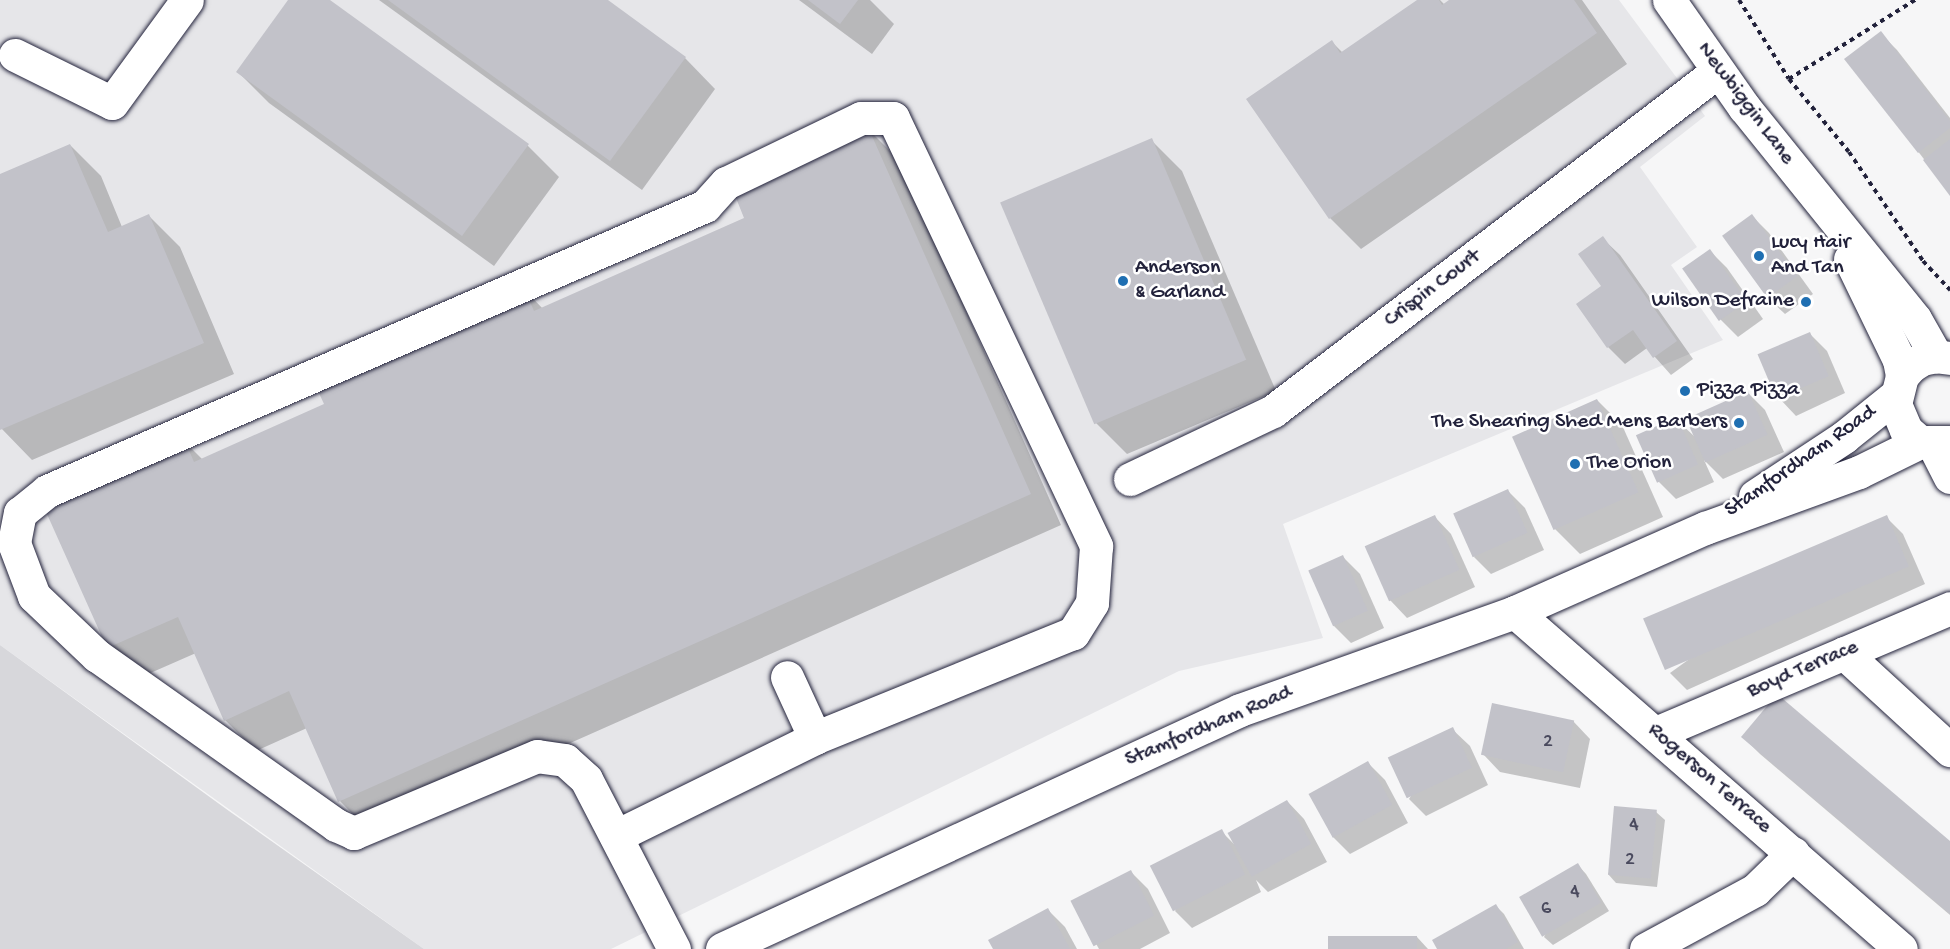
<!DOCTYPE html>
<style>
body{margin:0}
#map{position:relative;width:1950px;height:949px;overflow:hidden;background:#f6f6f7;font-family:"Gochi Hand",sans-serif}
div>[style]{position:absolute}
.built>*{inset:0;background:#e6e6e9}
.green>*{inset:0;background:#d7d7db}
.shadow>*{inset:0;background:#0003}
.building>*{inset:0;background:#c2c2c9;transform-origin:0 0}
.path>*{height:4px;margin-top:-2px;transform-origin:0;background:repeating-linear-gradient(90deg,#22223b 0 4.5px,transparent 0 9px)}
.roads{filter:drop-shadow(0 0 2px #22223b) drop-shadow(0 0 2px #22223b)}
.minor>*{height:33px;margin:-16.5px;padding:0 16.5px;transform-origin:16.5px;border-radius:16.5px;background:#fff}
.major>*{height:33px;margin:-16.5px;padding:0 16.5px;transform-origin:16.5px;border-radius:16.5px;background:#fff}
.dots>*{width:16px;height:16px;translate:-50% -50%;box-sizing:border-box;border:3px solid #fff;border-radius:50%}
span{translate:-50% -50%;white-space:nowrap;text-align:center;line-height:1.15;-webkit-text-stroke:5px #fff;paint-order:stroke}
.number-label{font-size:20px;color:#4a4a5e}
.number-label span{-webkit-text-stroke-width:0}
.street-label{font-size:22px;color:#22223b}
.poi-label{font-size:22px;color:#22223b}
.left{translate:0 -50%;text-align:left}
.right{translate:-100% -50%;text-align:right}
</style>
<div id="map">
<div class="built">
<i style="clip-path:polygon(0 0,1619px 0,1705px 116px,1640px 167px,1697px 247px,1671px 265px,1723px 340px,1283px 524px,1323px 638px,1179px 671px,611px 949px,424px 949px,0 645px)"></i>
</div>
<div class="green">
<i style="clip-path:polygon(0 645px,229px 811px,424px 949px,0 949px)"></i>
</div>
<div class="shadow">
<i style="clip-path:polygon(290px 0,327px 0,528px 146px,559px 177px,494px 266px,269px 103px,238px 72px)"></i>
<i style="clip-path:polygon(379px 0,605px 0,685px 58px,715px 89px,642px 190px)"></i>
<i style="clip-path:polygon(799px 0,870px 0,894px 24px,872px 54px)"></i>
<i style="clip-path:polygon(1420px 0,1440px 0,1445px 5px,1452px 0,1582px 0,1627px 64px,1361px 249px,1330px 218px,1332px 42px,1343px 53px)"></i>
<i style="clip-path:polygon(1880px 33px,1897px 50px,1950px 118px,1950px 193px,1847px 59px)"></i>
<i style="clip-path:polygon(868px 129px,899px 160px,1061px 525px,370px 832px,340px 801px,307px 728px,256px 751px,225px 720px,196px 653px,139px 678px,108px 647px,184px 441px,203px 460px,326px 405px,523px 288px,543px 309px,746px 218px)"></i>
<i style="clip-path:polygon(1151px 140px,1182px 171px,1276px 391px,1127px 454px,1096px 423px)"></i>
<i style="clip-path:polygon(70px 145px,101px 176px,122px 227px,149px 216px,180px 247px,234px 374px,32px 460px,0 427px,0 176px)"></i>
<i style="clip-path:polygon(1752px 216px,1769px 233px,1813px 294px,1785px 314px,1767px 297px,1724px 236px)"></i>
<i style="clip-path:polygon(1602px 238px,1620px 255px,1693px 359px,1671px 375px,1647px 348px,1625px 364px,1608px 347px)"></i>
<i style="clip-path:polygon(1710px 251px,1727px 268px,1763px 319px,1738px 337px,1721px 320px)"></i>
<i style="clip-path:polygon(1810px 334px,1827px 351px,1845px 393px,1796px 416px,1779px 398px,1760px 357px)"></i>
<i style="clip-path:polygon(1748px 393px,1765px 410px,1784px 452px,1723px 479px,1704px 460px,1714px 482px,1676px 499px,1659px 482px,1676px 419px,1695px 437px)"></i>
<i style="clip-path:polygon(1597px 400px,1622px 425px,1663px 517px,1580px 554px,1555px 529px)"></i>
<i style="clip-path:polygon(1508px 491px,1525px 508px,1544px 550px,1491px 574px,1474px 557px)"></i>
<i style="clip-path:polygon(1434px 516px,1451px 534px,1475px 587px,1407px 618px,1390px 600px,1366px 547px)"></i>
<i style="clip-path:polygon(1886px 517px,1903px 534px,1925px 584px,1687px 690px,1670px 673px)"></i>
<i style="clip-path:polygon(1343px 557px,1360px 574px,1384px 628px,1351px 643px,1334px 626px)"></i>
<i style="clip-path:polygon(1573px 721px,1590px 739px,1580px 788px,1500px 772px,1483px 754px)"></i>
<i style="clip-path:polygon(1452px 729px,1470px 746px,1488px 785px,1426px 816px,1409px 799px)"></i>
<i style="clip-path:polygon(1743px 737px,1950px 843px,1950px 915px,1760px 754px)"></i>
<i style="clip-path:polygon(1368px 763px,1385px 780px,1408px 823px,1350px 854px,1333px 837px)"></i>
<i style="clip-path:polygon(1287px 801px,1304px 819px,1327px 862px,1268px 892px,1256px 880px,1261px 892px,1192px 928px,1175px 911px,1221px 831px,1235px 845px)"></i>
<i style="clip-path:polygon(1656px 812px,1665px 820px,1657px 887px,1616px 883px,1608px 874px)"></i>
<i style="clip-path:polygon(1578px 865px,1586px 874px,1609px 911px,1553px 945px,1544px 937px)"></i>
<i style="clip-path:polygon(1131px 872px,1148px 889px,1170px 933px,1140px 949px,1099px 949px,1073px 903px)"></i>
<i style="clip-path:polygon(1496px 906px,1504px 914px,1524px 949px,1439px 949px)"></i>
<i style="clip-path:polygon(1048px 910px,1065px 927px,1077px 949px,995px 949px)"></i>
<i style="clip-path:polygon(1417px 937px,1428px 949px,1329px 949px)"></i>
</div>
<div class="building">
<i style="clip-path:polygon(288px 0,330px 0,529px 144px,462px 236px,236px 72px)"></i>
<i style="clip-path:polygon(388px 0,608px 0,686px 57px,610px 161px)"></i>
<i style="clip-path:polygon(808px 0,858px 0,840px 24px)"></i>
<i style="clip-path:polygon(1417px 0,1439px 0,1442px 5px,1449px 0,1574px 0,1597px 33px,1329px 219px,1246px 99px,1332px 40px,1340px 53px)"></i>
<i style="clip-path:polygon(1881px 31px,1950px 121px,1950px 128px,1918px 153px,1844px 59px)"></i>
<i style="clip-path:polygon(868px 127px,1031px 494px,338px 802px,289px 691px,224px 721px,178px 617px,107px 648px,42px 503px,184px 439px,194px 462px,324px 404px,313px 380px,523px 286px,534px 311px,744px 218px,732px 188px)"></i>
<i style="left:1152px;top:138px;width:241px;height:165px;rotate:67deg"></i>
<i style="clip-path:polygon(1950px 139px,1950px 196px,1923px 160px)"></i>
<i style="clip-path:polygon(70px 144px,108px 232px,149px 214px,204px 343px,0 430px,0 174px)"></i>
<i style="left:1752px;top:214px;width:77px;height:37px;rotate:54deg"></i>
<i style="clip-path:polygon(1603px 236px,1677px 341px,1653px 358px,1633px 330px,1607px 348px,1576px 304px,1601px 286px,1578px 254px)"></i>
<i style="left:1710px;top:249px;width:64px;height:34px;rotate:55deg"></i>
<i style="left:1810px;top:332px;width:48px;height:57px;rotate:67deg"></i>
<i style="left:1748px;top:391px;width:48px;height:68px;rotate:66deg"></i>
<i style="left:1597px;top:399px;width:102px;height:93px;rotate:66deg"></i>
<i style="left:1677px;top:417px;width:52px;height:45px;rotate:66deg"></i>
<i style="left:1508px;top:489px;width:48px;height:60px;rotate:66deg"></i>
<i style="left:1435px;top:515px;width:60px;height:77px;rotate:66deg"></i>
<i style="left:1887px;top:515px;width:56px;height:265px;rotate:67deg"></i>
<i style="left:1343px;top:555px;width:61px;height:38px;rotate:66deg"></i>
<i style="clip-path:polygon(1777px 694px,1950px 841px,1950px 914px,1741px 737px)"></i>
<i style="left:1492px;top:703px;width:84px;height:53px;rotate:12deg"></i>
<i style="left:1453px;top:727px;width:45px;height:72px;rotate:65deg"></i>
<i style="left:1368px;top:761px;width:50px;height:68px;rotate:61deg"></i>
<i style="left:1287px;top:800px;width:50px;height:68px;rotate:61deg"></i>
<i style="left:1614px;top:806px;width:43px;height:69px;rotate:5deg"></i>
<i style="left:1222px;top:829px;width:51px;height:81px;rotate:63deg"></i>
<i style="left:1578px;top:863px;width:46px;height:68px;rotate:60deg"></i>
<i style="left:1131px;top:870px;width:51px;height:68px;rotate:63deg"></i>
<i style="clip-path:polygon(1496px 904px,1518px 942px,1506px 949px,1437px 949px,1432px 940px)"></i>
<i style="clip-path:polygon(1048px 908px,1070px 949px,993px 949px,988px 940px)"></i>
<i style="left:1328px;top:936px;width:89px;height:13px"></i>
</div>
<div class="path">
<i style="left:1739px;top:0;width:93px;rotate:57.7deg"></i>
<i style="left:1789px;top:79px;width:94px;rotate:50.6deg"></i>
<i style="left:1849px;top:152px;width:132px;rotate:55.8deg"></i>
<i style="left:1923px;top:261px;width:40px;rotate:47deg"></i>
<i style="left:1789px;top:79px;width:149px;rotate:-32.1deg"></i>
</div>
<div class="roads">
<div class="minor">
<i style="left:1669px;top:0;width:131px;rotate:55deg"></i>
<i style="left:1744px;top:107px;width:272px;rotate:51.1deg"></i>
<i style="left:1915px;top:319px;width:43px;rotate:60.4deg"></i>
<i style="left:15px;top:55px;width:108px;rotate:26.3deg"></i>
<i style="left:112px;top:103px;width:127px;rotate:-53.9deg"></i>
<i style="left:1850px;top:259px;width:112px;rotate:64.1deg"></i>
<i style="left:1899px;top:360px;width:16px;rotate:79deg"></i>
<i style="left:1933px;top:444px;width:37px;rotate:63deg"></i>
<i style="left:1130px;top:479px;width:158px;rotate:-25.4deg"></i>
<i style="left:1273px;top:411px;width:560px;rotate:-37.38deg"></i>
<i style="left:1515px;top:612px;width:512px;rotate:41.12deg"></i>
<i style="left:1844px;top:653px;width:144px;rotate:42.5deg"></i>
<i style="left:1656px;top:733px;width:319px;rotate:-23deg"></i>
<i style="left:616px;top:836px;width:222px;rotate:-26.2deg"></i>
<i style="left:815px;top:738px;width:67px;rotate:-114.7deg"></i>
<i style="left:674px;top:949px;width:191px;rotate:-117.4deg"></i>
<i style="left:586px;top:779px;width:28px;rotate:-138deg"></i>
<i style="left:565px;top:760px;width:28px;rotate:-172deg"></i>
<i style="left:537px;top:756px;width:199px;rotate:157.2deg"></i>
<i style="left:354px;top:833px;width:20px;rotate:-156deg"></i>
<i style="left:336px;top:825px;width:293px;rotate:-144.7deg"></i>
<i style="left:97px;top:656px;width:87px;rotate:-136.4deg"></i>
<i style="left:34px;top:596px;width:57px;rotate:-110.7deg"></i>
<i style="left:14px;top:543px;width:31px;rotate:-79deg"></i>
<i style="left:20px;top:513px;width:35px;rotate:-39deg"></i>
<i style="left:47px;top:491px;width:717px;rotate:-23.42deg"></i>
<i style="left:705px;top:206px;width:31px;rotate:-48deg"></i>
<i style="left:726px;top:183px;width:150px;rotate:-25.7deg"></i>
<i style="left:861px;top:118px;width:32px"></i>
<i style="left:893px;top:118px;width:474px;rotate:64.6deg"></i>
<i style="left:1096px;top:546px;width:57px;rotate:94deg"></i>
<i style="left:1092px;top:603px;width:36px;rotate:122deg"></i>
<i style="left:1073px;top:633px;width:279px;rotate:157.9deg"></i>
<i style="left:1646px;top:949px;width:124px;rotate:-28.4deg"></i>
<i style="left:1755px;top:890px;width:53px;rotate:-44.2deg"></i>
</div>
<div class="major">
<i style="left:1950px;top:358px;width:14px;rotate:-172deg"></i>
<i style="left:1936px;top:356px;width:14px;rotate:168deg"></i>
<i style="left:1922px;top:359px;width:13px;rotate:148deg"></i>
<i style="left:1911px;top:366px;width:13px;rotate:132deg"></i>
<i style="left:1902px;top:376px;width:29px;rotate:104deg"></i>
<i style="left:1895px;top:404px;width:28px;rotate:67deg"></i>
<i style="left:1906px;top:430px;width:18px;rotate:41deg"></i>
<i style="left:1920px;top:442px;width:30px"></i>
<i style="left:1755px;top:496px;width:107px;rotate:-33.5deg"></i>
<i style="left:1844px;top:437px;width:65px;rotate:-38.8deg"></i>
<i style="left:722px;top:949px;width:570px;rotate:-24.77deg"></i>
<i style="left:1240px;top:710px;width:292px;rotate:-19.6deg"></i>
<i style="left:1515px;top:612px;width:208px;rotate:-23.9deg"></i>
<i style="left:1705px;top:528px;width:164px;rotate:-20deg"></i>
<i style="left:1859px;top:472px;width:68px;rotate:-26.2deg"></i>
</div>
</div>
<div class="dots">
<i style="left:1759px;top:256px;background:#1f6fb2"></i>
<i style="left:1123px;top:281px;background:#1f6fb2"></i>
<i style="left:1806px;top:302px;background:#1f6fb2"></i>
<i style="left:1685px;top:391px;background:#1f6fb2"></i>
<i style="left:1739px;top:423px;background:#1f6fb2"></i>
<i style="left:1575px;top:464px;background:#1f6fb2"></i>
</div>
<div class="number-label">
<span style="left:1548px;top:742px">2</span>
<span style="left:1634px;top:825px">4</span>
<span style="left:1630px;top:860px">2</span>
<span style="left:1575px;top:892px">4</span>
<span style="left:1546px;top:909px">6</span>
</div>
<div class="street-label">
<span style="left:1745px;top:104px;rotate:53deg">Newbiggin Lane</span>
<span style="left:1433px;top:289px;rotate:-37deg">Crispin Court</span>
<span style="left:1801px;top:462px;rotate:-35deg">Stamfordham Road</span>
<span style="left:1803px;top:670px;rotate:-23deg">Boyd Terrace</span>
<span style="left:1209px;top:727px;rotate:-23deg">Stamfordham Road</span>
<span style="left:1709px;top:779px;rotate:41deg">Rogerson Terrace</span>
</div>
<div class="poi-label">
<span class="left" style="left:1771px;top:256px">Lucy Hair<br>And Tan</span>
<span class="left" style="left:1135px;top:281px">Anderson<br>&amp; Garland</span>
<span class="right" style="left:1794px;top:302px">Wilson Defraine</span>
<span class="left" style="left:1697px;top:391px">Pizza Pizza</span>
<span class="right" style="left:1727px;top:423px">The Shearing Shed Mens Barbers</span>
<span class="left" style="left:1587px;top:464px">The Orion</span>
</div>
</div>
